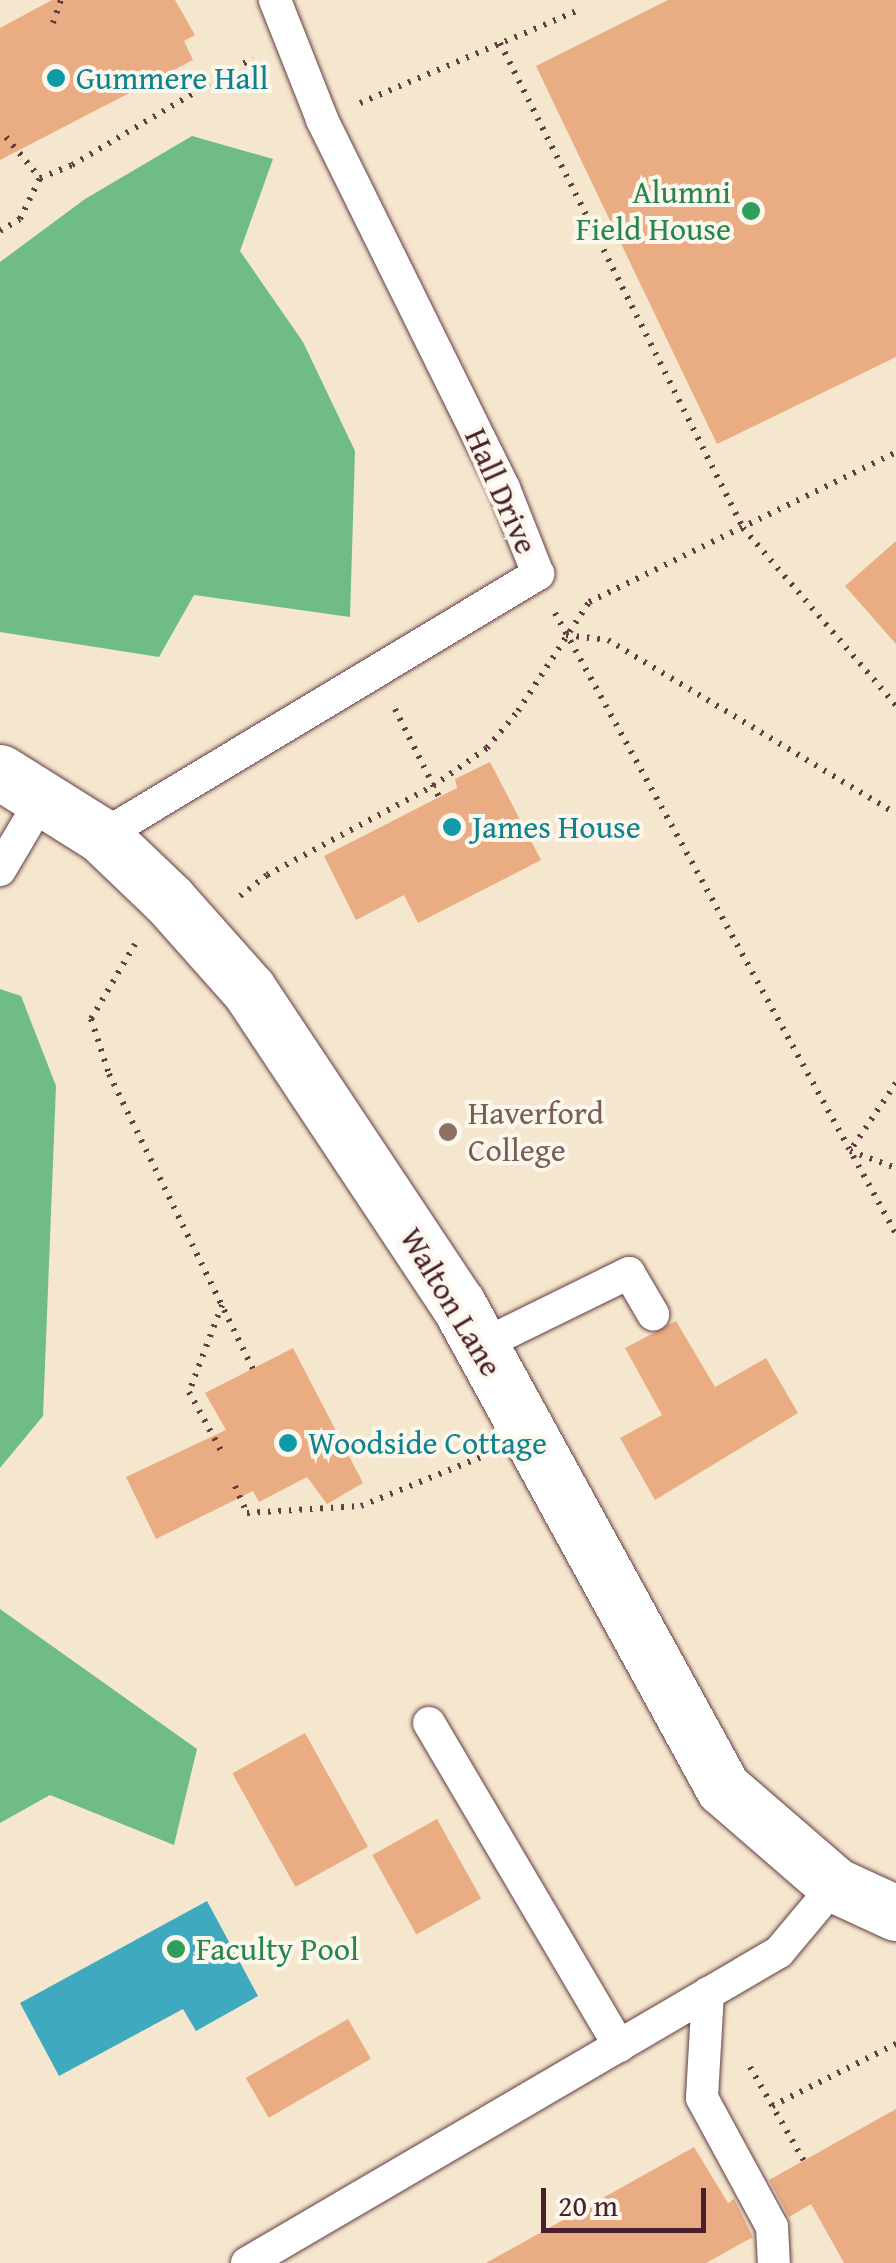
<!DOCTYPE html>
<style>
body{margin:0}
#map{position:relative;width:896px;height:2263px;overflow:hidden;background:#f5e7ce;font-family:"Gentium Book Plus",serif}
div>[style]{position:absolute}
.forest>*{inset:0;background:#70bc85}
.water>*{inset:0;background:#3fa9bf}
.building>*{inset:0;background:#e9ac83;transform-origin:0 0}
.path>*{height:6px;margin-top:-3px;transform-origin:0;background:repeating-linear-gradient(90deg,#643d43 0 2.5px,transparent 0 10.5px)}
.roads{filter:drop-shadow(0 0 2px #643d43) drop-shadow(0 0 2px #643d43)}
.lane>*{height:32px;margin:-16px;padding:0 16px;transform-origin:16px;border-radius:16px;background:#fff}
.street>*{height:55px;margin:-27.5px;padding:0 27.5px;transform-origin:27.5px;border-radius:27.5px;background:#fff}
.dots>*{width:28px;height:28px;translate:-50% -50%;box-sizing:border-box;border:5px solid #fbf7ec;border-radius:50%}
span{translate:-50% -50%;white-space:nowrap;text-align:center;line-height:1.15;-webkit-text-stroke:8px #fbf7ec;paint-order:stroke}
.culture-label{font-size:32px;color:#0d838f}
.left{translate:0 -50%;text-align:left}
.leisure-label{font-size:32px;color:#27864d}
.right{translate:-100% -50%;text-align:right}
.street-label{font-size:32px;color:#4a1f2b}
.education-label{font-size:32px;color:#785e54}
.scale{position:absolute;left:541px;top:2188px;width:165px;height:45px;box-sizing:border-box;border:5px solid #4a1f2b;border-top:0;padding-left:12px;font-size:30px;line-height:35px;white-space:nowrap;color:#4a1f2b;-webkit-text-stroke:8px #fbf7ec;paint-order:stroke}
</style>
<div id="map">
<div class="forest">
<i style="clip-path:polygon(192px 136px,273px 159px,240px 251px,303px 342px,355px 451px,350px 617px,194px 595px,159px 657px,0 632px,0 262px,85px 199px)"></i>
<i style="clip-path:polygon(0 989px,21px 996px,56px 1086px,43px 1416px,0 1468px)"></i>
<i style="clip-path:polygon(0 1609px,197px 1749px,174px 1845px,50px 1795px,0 1823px)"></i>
</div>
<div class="water">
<i style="clip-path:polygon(207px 1901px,258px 1996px,196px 2031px,183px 2009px,59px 2076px,20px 2003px)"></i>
</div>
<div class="building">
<i style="clip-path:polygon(52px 0,175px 0,195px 35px,184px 41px,193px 60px,0 160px,0 28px)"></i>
<i style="clip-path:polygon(668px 0,896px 0,896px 357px,717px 444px,536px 66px)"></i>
<i style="clip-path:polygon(896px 541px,896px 644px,845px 586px)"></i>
<i style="clip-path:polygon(490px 762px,541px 860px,418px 923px,404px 895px,356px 920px,324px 856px,457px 788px,455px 779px)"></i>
<i style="clip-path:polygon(676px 1321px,715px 1387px,766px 1358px,798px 1413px,655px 1500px,620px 1438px,662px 1415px,625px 1348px)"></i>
<i style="clip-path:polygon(293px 1348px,363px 1483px,327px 1504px,307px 1477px,259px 1502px,253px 1491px,156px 1539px,126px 1477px,226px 1430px,205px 1393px)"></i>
<i style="left:305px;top:1733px;width:130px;height:83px;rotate:61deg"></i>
<i style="left:437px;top:1819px;width:91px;height:74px;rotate:61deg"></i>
<i style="left:348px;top:2019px;width:46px;height:118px;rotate:60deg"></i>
<i style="clip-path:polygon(896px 2109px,896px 2263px,844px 2263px,811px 2204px,789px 2217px,769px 2180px)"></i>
<i style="clip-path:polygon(694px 2147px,728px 2203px,734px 2199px,753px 2237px,706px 2263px,486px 2263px)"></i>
</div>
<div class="path">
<i style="left:53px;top:23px;width:24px;rotate:-71deg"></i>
<i style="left:500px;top:43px;width:542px;rotate:63.39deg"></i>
<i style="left:743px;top:528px;width:234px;rotate:49.2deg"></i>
<i style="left:360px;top:103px;width:236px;rotate:-23deg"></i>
<i style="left:6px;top:137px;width:53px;rotate:50.3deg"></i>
<i style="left:0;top:231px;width:23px;rotate:-31deg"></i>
<i style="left:20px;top:219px;width:46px;rotate:-64deg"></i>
<i style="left:40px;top:178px;width:35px;rotate:-22deg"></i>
<i style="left:72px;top:165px;width:210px;rotate:-30.6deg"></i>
<i style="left:555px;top:613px;width:708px;rotate:61.23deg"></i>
<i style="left:566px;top:635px;width:42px;rotate:6.8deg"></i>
<i style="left:608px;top:640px;width:336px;rotate:31.1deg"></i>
<i style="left:395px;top:709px;width:98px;rotate:63.4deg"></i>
<i style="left:240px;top:896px;width:34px;rotate:-38deg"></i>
<i style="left:267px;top:875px;width:188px;rotate:-28.2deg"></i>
<i style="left:433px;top:786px;width:66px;rotate:-35.1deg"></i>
<i style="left:487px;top:748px;width:48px;rotate:-50deg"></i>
<i style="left:518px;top:711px;width:130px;rotate:-56.9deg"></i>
<i style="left:589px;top:602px;width:342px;rotate:-26deg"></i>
<i style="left:135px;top:944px;width:87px;rotate:120.4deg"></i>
<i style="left:91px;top:1019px;width:58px;rotate:71.9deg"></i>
<i style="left:109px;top:1074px;width:328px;rotate:64deg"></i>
<i style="left:896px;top:1083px;width:82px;rotate:124.1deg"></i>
<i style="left:850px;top:1151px;width:49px;rotate:20.3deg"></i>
<i style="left:222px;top:1305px;width:93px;rotate:110.8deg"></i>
<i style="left:189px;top:1392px;width:71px;rotate:61.3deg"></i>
<i style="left:235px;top:1486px;width:30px;rotate:66deg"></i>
<i style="left:247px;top:1513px;width:114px;rotate:-3.5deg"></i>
<i style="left:361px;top:1506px;width:130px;rotate:-22.2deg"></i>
<i style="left:750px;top:2067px;width:108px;rotate:60.1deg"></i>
<i style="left:772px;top:2106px;width:139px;rotate:-26.6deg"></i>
</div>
<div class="roads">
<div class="lane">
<i style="left:102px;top:836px;width:509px;rotate:-31deg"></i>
<i style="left:538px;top:574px;width:92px;rotate:-111.6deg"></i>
<i style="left:504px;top:488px;width:411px;rotate:-116.3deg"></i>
<i style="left:322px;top:119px;width:128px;rotate:-111.6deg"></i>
<i style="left:0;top:870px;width:82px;rotate:-59.4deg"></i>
<i style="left:480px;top:1346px;width:166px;rotate:-26.1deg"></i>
<i style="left:629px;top:1273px;width:48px;rotate:59.7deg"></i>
<i style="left:429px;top:1723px;width:375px;rotate:59.5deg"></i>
<i style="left:708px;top:1993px;width:105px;rotate:93.3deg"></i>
<i style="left:702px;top:2098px;width:147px;rotate:61.5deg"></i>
<i style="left:772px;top:2227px;width:36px;rotate:87deg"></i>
<i style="left:247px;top:2263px;width:616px;rotate:-30.31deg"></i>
<i style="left:779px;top:1952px;width:87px;rotate:-50.1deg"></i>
</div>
<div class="street">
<i style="left:0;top:772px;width:120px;rotate:32.1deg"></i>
<i style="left:102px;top:836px;width:93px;rotate:43.7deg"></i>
<i style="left:169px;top:900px;width:120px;rotate:48.4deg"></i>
<i style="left:249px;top:990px;width:377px;rotate:56.4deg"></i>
<i style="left:458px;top:1304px;width:552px;rotate:61.3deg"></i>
<i style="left:723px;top:1788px;width:148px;rotate:40.9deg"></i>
<i style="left:835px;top:1885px;width:67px;rotate:24.7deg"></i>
</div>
</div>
<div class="dots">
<i style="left:56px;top:78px;background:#0f9aa8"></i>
<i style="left:751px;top:211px;background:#2e9e5b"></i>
<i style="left:452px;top:827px;background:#0f9aa8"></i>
<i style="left:448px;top:1132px;background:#8d6e63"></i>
<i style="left:288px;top:1443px;background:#0f9aa8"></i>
<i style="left:176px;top:1949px;background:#2e9e5b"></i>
</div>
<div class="culture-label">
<span class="left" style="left:76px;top:78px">Gummere Hall</span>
<span class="left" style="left:472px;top:827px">James House</span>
<span class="left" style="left:308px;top:1443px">Woodside Cottage</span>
</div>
<div class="leisure-label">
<span class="right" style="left:731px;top:211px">Alumni<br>Field House</span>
<span class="left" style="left:196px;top:1949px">Faculty Pool</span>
</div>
<div class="street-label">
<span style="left:501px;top:491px;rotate:66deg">Hall Drive</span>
<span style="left:451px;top:1302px;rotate:59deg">Walton Lane</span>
</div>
<div class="education-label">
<span class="left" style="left:468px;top:1132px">Haverford<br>College</span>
</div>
<div class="scale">20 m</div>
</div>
